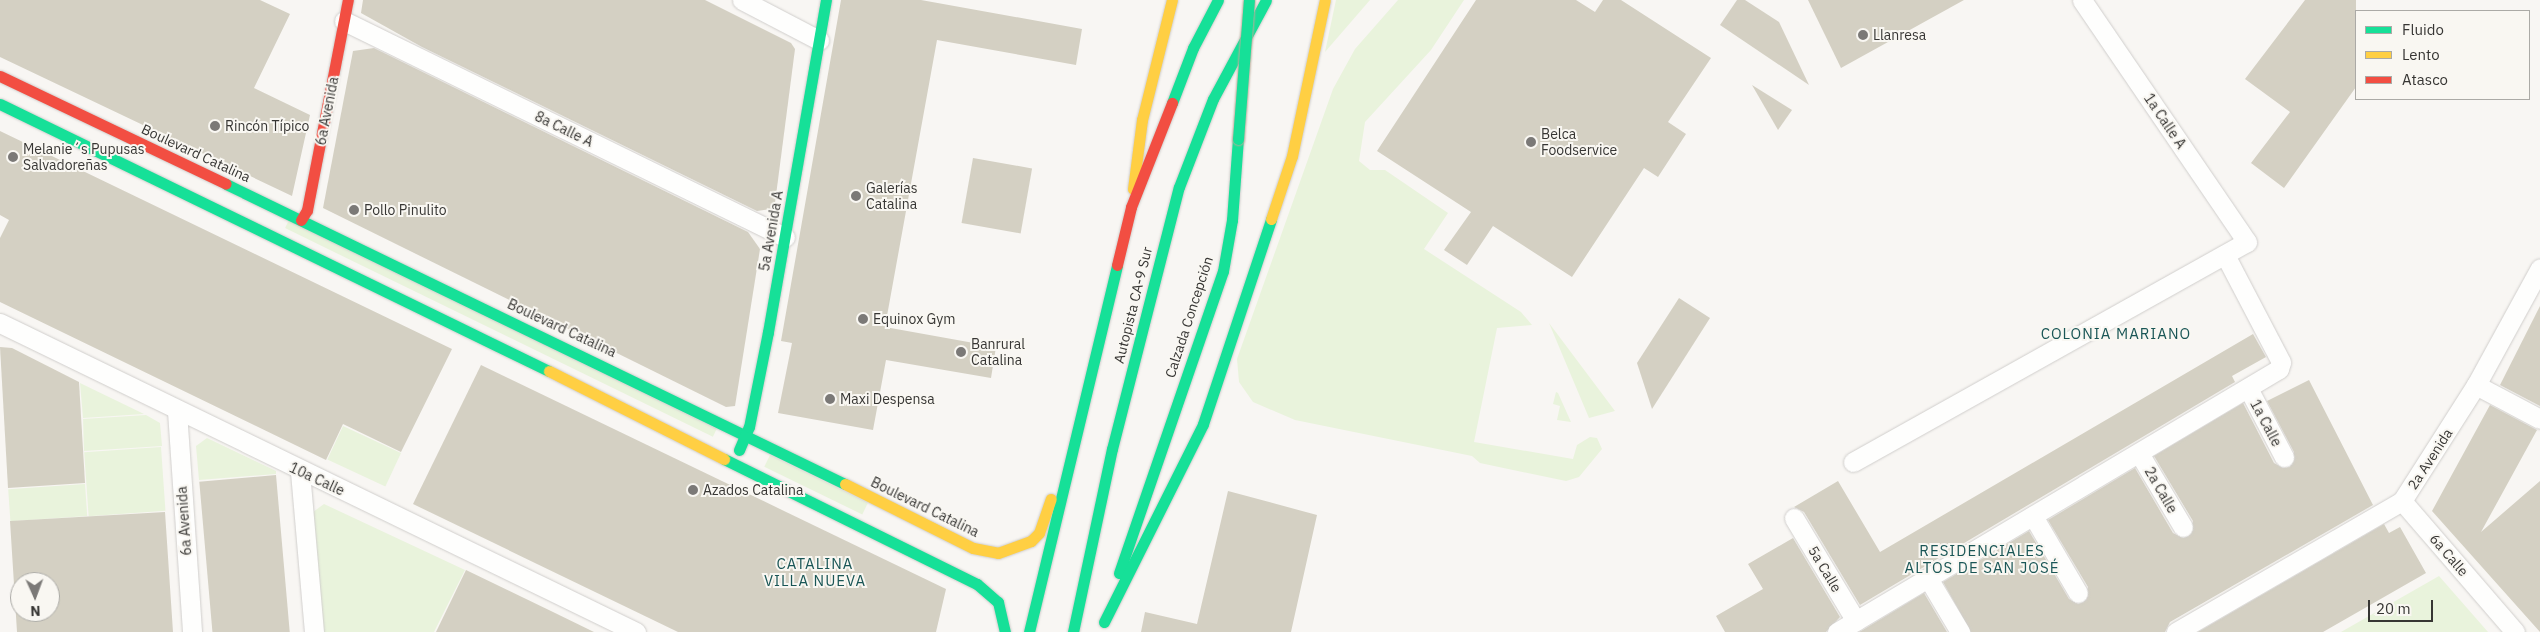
<!DOCTYPE html>
<meta charset="utf-8">
<style>
body{margin:0}
#map{position:relative;width:2540px;height:632px;overflow:hidden;background:#f8f6f3;font-family:"IBM Plex Sans",sans-serif}
div>[style]{position:absolute}
.green>*{inset:0;background:#e9f3dc;transform-origin:0 0}
.building>*{inset:0;background:#d4d0c3;transform-origin:0 0}
.roads{filter:drop-shadow(0 0 1px #d0cecc) drop-shadow(0 0 1px #d0cecc)}
.street>*{height:19px;margin:-9.5px;padding:0 9.5px;transform-origin:9.5px;border-radius:9.5px;background:#fefefd}
.fast>*{height:11px;margin:-5.5px;padding:0 5.5px;transform-origin:5.5px;border-radius:5.5px;background:#16e098}
.slow>*{height:11px;margin:-5.5px;padding:0 5.5px;transform-origin:5.5px;border-radius:5.5px;background:#ffcf43}
.jam>*{height:11px;margin:-5.5px;padding:0 5.5px;transform-origin:5.5px;border-radius:5.5px;background:#f24e42}
.bridges{filter:drop-shadow(0 0 1px #baab9a) drop-shadow(0 0 1px #baab9a)}
.fast-bridge>*{height:11px;margin:-5.5px;padding:0 5.5px;transform-origin:5.5px;border-radius:5.5px;background:#16e098}
.dots>*{width:14px;height:14px;translate:-50% -50%;box-sizing:border-box;border:2px solid #f9f7f2;border-radius:50%}
span{translate:-50% -50%;white-space:nowrap;text-align:center;line-height:1.15;-webkit-text-stroke:4px #f9f7f2;paint-order:stroke}
.poi-label{font-size:14px;color:#373634}
.left{translate:0 -50%;text-align:left}
.street-label{font-size:14px;color:#373634}
.neighbourhood-label{font-size:15px;color:#1a5656;letter-spacing:1px}
.legend{position:absolute;left:2355px;top:10px;width:175px;height:90px;box-sizing:border-box;background:#f9f7f2;border:1px solid #abaaa6;margin:0;padding:6px 9px;list-style:none;font-size:15px;color:#373634}
.legend li{display:flex;align-items:center;gap:10px;height:25px}
.legend b{width:25px;border:1px solid #abaaa6}
.north{position:absolute;left:10px;top:572px;width:50px;height:50px;box-sizing:border-box;background:#f9f7f2;border:1px solid #abaaa6;border-radius:50%;rotate:178deg;font-size:14px;font-weight:700;line-height:20px;text-align:center;color:#373634}
.north::after{content:'';display:block;margin:auto;width:18px;height:22px;background:#7b7977;clip-path:polygon(50% 0,100% 100%,50% 72%,0 100%)}
.scale{position:absolute;left:2368px;top:600px;width:65px;height:22px;box-sizing:border-box;border:2px solid #373634;border-top:0;padding-left:6px;font-size:15px;line-height:18px;white-space:nowrap;color:#373634;-webkit-text-stroke:4px #f9f7f2;paint-order:stroke}
</style>
<div id="map">
<div class="green">
<i style="clip-path:polygon(1336px 0,1370px 0,1325px 52px)"></i>
<i style="clip-path:polygon(1398px 0,1464px 0,1431px 50px,1365px 122px,1359px 161px,1370px 170px,1385px 170px,1448px 213px,1424px 249px,1521px 312px,1532px 325px,1497px 328px,1474px 442px,1573px 459px,1577px 445px,1590px 437px,1597px 438px,1602px 449px,1579px 477px,1566px 481px,1480px 463px,1472px 456px,1295px 420px,1253px 402px,1239px 382px,1237px 359px,1333px 89px,1355px 49px)"></i>
<i style="left:289px;top:220px;width:476px;height:9px;rotate:26deg"></i>
<i style="clip-path:polygon(1549px 323px,1615px 411px,1589px 418px)"></i>
<i style="clip-path:polygon(80px 383px,144px 414px,83px 418px)"></i>
<i style="clip-path:polygon(1556px 392px,1558px 393px,1571px 422px,1557px 420px,1560px 406px,1553px 404px)"></i>
<i style="clip-path:polygon(146px 415px,160px 423px,162px 446px,84px 451px,83px 419px)"></i>
<i style="left:343px;top:426px;width:64px;height:37px;rotate:25deg"></i>
<i style="clip-path:polygon(207px 438px,276px 471px,276px 474px,199px 480px,196px 446px)"></i>
<i style="left:161px;top:447px;width:64px;height:77px;rotate:86deg"></i>
<i style="left:770px;top:455px;width:109px;height:13px;rotate:26deg"></i>
<i style="left:85px;top:484px;width:32px;height:77px;rotate:86deg"></i>
<i style="clip-path:polygon(324px 504px,465px 570px,434px 632px,323px 632px,313px 512px)"></i>
<i style="clip-path:polygon(2439px 576px,2488px 632px,2341px 632px)"></i>
</div>
<div class="building">
<i style="clip-path:polygon(0 0,260px 0,290px 14px,254px 88px,310px 115px,292px 196px,0 57px)"></i>
<i style="clip-path:polygon(363px 0,705px 0,791px 43px,795px 49px,775px 203px,771px 209px,757px 211px,422px 47px,361px 13px)"></i>
<i style="clip-path:polygon(841px 0,921px 0,1082px 29px,1076px 65px,937px 40px,885px 327px,996px 347px,991px 378px,886px 360px,873px 430px,778px 413px,792px 343px,781px 341px)"></i>
<i style="clip-path:polygon(1476px 0,1576px 0,1595px 12px,1603px 0,1621px 0,1711px 58px,1668px 122px,1686px 134px,1658px 177px,1644px 168px,1572px 277px,1493px 226px,1467px 265px,1444px 250px,1471px 212px,1377px 151px)"></i>
<i style="clip-path:polygon(1737px 0,1745px 0,1779px 22px,1809px 85px,1720px 25px)"></i>
<i style="clip-path:polygon(1808px 0,1964px 0,1841px 68px)"></i>
<i style="clip-path:polygon(2305px 0,2356px 0,2356px 87px,2284px 188px,2251px 163px,2290px 112px,2245px 79px)"></i>
<i style="clip-path:polygon(374px 48px,748px 232px,760px 249px,735px 406px,726px 407px,323px 208px,353px 51px)"></i>
<i style="clip-path:polygon(1752px 85px,1792px 110px,1778px 130px)"></i>
<i style="clip-path:polygon(0 131px,452px 349px,401px 452px,343px 424px,326px 460px,0 302px,0 238px,9px 220px,0 215px)"></i>
<i style="left:973px;top:158px;width:60px;height:66px;rotate:10deg"></i>
<i style="clip-path:polygon(1679px 298px,1710px 318px,1652px 409px,1637px 363px)"></i>
<i style="clip-path:polygon(2540px 306px,2540px 406px,2500px 385px)"></i>
<i style="clip-path:polygon(2253px 334px,2266px 357px,2232px 376px,2235px 382px,1860px 605px,1804px 512px,1794px 507px,1838px 481px,1880px 552px)"></i>
<i style="clip-path:polygon(0 347px,12px 348px,79px 382px,85px 483px,8px 488px)"></i>
<i style="clip-path:polygon(481px 365px,946px 589px,936px 632px,678px 632px,413px 504px)"></i>
<i style="clip-path:polygon(2309px 380px,2373px 505px,2170px 622px,2165px 632px,1971px 632px,1943px 582px,2029px 531px,2069px 599px,2078px 604px,2084px 602px,2088px 587px,2048px 520px,2135px 468px,2173px 533px,2183px 538px,2189px 536px,2193px 521px,2154px 456px,2243px 403px,2274px 463px,2283px 468px,2290px 467px,2294px 452px,2267px 401px)"></i>
<i style="clip-path:polygon(2490px 405px,2537px 430px,2481px 532px,2540px 481px,2540px 632px,2432px 511px)"></i>
<i style="left:276px;top:475px;width:158px;height:77px;rotate:85deg"></i>
<i style="clip-path:polygon(1228px 491px,1317px 515px,1291px 632px,1141px 632px,1145px 612px,1197px 624px)"></i>
<i style="clip-path:polygon(evenodd,165px 512px,173px 632px,17px 632px,10px 521px,165px 512px,20px 582px,50px 582px,50px 612px,20px 612px,20px 582px)"></i>
<i style="clip-path:polygon(2384px 524px,2389px 533px,2400px 527px,2426px 573px,2323px 632px,2198px 632px)"></i>
<i style="clip-path:polygon(1793px 538px,1840px 617px,1826px 632px,1725px 632px,1716px 616px,1763px 589px,1748px 564px)"></i>
<i style="clip-path:polygon(466px 570px,553px 612px,594px 632px,436px 632px)"></i>
<i style="clip-path:polygon(1924px 593px,1947px 632px,1859px 632px,1861px 631px)"></i>
</div>
<div class="roads">
<div class="street">
<i style="left:742px;top:0;width:87px;rotate:27.5deg"></i>
<i style="left:344px;top:21px;width:491px;rotate:26.1deg"></i>
<i style="left:0;top:323px;width:707px;rotate:25.91deg"></i>
<i style="left:2476px;top:385px;width:72px;rotate:28deg"></i>
<i style="left:2248px;top:388px;width:78px;rotate:62.4deg"></i>
<i style="left:177px;top:411px;width:222px;rotate:86.1deg"></i>
<i style="left:2139px;top:453px;width:86px;rotate:59.3deg"></i>
<i style="left:1853px;top:462px;width:451px;rotate:-29.2deg"></i>
<i style="left:2247px;top:242px;width:293px;rotate:-124.3deg"></i>
<i style="left:300px;top:472px;width:161px;rotate:85deg"></i>
<i style="left:2402px;top:501px;width:173px;rotate:49.2deg"></i>
<i style="left:2033px;top:516px;width:89px;rotate:59.7deg"></i>
<i style="left:1794px;top:518px;width:120px;rotate:59deg"></i>
<i style="left:1928px;top:578px;width:63px;rotate:59.3deg"></i>
<i style="left:1837px;top:632px;width:514px;rotate:-30.75deg"></i>
<i style="left:2279px;top:369px;width:7px;rotate:-74deg"></i>
<i style="left:2281px;top:362px;width:121px;rotate:-117.6deg"></i>
<i style="left:2176px;top:632px;width:261px;rotate:-30.1deg"></i>
<i style="left:2402px;top:501px;width:138px;rotate:-57.5deg"></i>
<i style="left:2476px;top:385px;width:133px;rotate:-61.3deg"></i>
</div>
<div class="fast">
<i style="left:1172px;top:103px;width:59px;rotate:-69.1deg"></i>
<i style="left:1193px;top:48px;width:54px;rotate:-62.5deg"></i>
<i style="left:0;top:104px;width:610px;rotate:25.94deg"></i>
<i style="left:226px;top:184px;width:688px;rotate:25.86deg"></i>
<i style="left:739px;top:450px;width:25px;rotate:-67deg"></i>
<i style="left:749px;top:427px;width:97px;rotate:-78.7deg"></i>
<i style="left:768px;top:332px;width:337px;rotate:-80.1deg"></i>
<i style="left:724px;top:459px;width:282px;rotate:26.3deg"></i>
<i style="left:977px;top:584px;width:28px;rotate:41deg"></i>
<i style="left:998px;top:602px;width:31px;rotate:77deg"></i>
<i style="left:1119px;top:573px;width:319px;rotate:-71deg"></i>
<i style="left:1223px;top:271px;width:52px;rotate:-80deg"></i>
<i style="left:1232px;top:220px;width:81px;rotate:-85.8deg"></i>
<i style="left:1104px;top:622px;width:221px;rotate:-63.4deg"></i>
<i style="left:1203px;top:424px;width:216px;rotate:-71.6deg"></i>
<i style="left:1029px;top:632px;width:377px;rotate:-76.5deg"></i>
<i style="left:1073px;top:632px;width:187px;rotate:-78deg"></i>
<i style="left:1112px;top:449px;width:270px;rotate:-75.7deg"></i>
<i style="left:1179px;top:187px;width:94px;rotate:-68.9deg"></i>
<i style="left:1213px;top:99px;width:112px;rotate:-61.8deg"></i>
</div>
<div class="slow">
<i style="left:1133px;top:189px;width:70px;rotate:-82.6deg"></i>
<i style="left:1142px;top:120px;width:124px;rotate:-76deg"></i>
<i style="left:1271px;top:219px;width:66px;rotate:-71.6deg"></i>
<i style="left:1292px;top:156px;width:159px;rotate:-78.1deg"></i>
<i style="left:549px;top:371px;width:196px;rotate:26.7deg"></i>
<i style="left:845px;top:484px;width:143px;rotate:26.6deg"></i>
<i style="left:973px;top:548px;width:25px;rotate:11deg"></i>
<i style="left:998px;top:553px;width:35px;rotate:-20deg"></i>
<i style="left:1031px;top:541px;width:11px;rotate:-45deg"></i>
<i style="left:1039px;top:533px;width:36px;rotate:-71deg"></i>
</div>
<div class="jam">
<i style="left:0;top:76px;width:250px;rotate:25.5deg"></i>
<i style="left:301px;top:220px;width:12px;rotate:-59deg"></i>
<i style="left:307px;top:210px;width:214px;rotate:-79deg"></i>
<i style="left:1117px;top:265px;width:60px;rotate:-76.4deg"></i>
<i style="left:1131px;top:207px;width:112px;rotate:-68.5deg"></i>
</div>
</div>
<div class="bridges">
<div class="fast-bridge">
<i style="left:1238px;top:139px;width:139px;rotate:-85.5deg"></i>
</div>
</div>
<div class="dots">
<i style="left:1863px;top:35px;background:#7b7977"></i>
<i style="left:215px;top:126px;background:#7b7977"></i>
<i style="left:1531px;top:142px;background:#7b7977"></i>
<i style="left:13px;top:157px;background:#7b7977"></i>
<i style="left:856px;top:196px;background:#7b7977"></i>
<i style="left:354px;top:210px;background:#7b7977"></i>
<i style="left:863px;top:319px;background:#7b7977"></i>
<i style="left:961px;top:352px;background:#7b7977"></i>
<i style="left:830px;top:399px;background:#7b7977"></i>
<i style="left:693px;top:490px;background:#7b7977"></i>
</div>
<div class="poi-label">
<span class="left" style="left:1873px;top:35px">Llanresa</span>
<span class="left" style="left:225px;top:126px">Rincón Típico</span>
<span class="left" style="left:1541px;top:142px">Belca<br>Foodservice</span>
<span class="left" style="left:23px;top:157px">Melanie´s Pupusas<br>Salvadoreñas</span>
<span class="left" style="left:866px;top:196px">Galerías<br>Catalina</span>
<span class="left" style="left:364px;top:210px">Pollo Pinulito</span>
<span class="left" style="left:873px;top:319px">Equinox Gym</span>
<span class="left" style="left:971px;top:352px">Banrural<br>Catalina</span>
<span class="left" style="left:840px;top:399px">Maxi Despensa</span>
<span class="left" style="left:703px;top:490px">Azados Catalina</span>
</div>
<div class="street-label">
<span style="left:327px;top:111px;rotate:-79deg">6a Avenida</span>
<span style="left:2165px;top:121px;rotate:56deg">1a Calle A</span>
<span style="left:564px;top:129px;rotate:26deg">8a Calle A</span>
<span style="left:196px;top:153px;rotate:25deg">Boulevard Catalina</span>
<span style="left:771px;top:231px;rotate:-80deg">5a Avenida A</span>
<span style="left:1133px;top:305px;rotate:-76deg">Autopista CA-9 Sur</span>
<span style="left:1189px;top:317px;rotate:-72deg">Calzada Concepción</span>
<span style="left:562px;top:328px;rotate:25deg">Boulevard Catalina</span>
<span style="left:2266px;top:423px;rotate:62deg">1a Calle</span>
<span style="left:2430px;top:459px;rotate:-57deg">2a Avenida</span>
<span style="left:317px;top:479px;rotate:25deg">10a Calle</span>
<span style="left:2161px;top:490px;rotate:60deg">2a Calle</span>
<span style="left:925px;top:507px;rotate:26deg">Boulevard Catalina</span>
<span style="left:184px;top:521px;rotate:-94deg">6a Avenida</span>
<span style="left:2449px;top:555px;rotate:49deg">6a Calle</span>
<span style="left:1825px;top:569px;rotate:59deg">5a Calle</span>
</div>
<div class="neighbourhood-label">
<span style="left:2116px;top:334px">COLONIA MARIANO</span>
<span style="left:1982px;top:559px">RESIDENCIALES<br>ALTOS DE SAN JOSÉ</span>
<span style="left:815px;top:572px">CATALINA<br>VILLA NUEVA</span>
</div>
<ul class="legend">
<li><b style="height:6px;background:#16e098"></b>Fluido</li>
<li><b style="height:6px;background:#ffcf43"></b>Lento</li>
<li><b style="height:6px;background:#f24e42"></b>Atasco</li>
</ul>
<div class="north">N</div>
<div class="scale">20 m</div>
</div>
